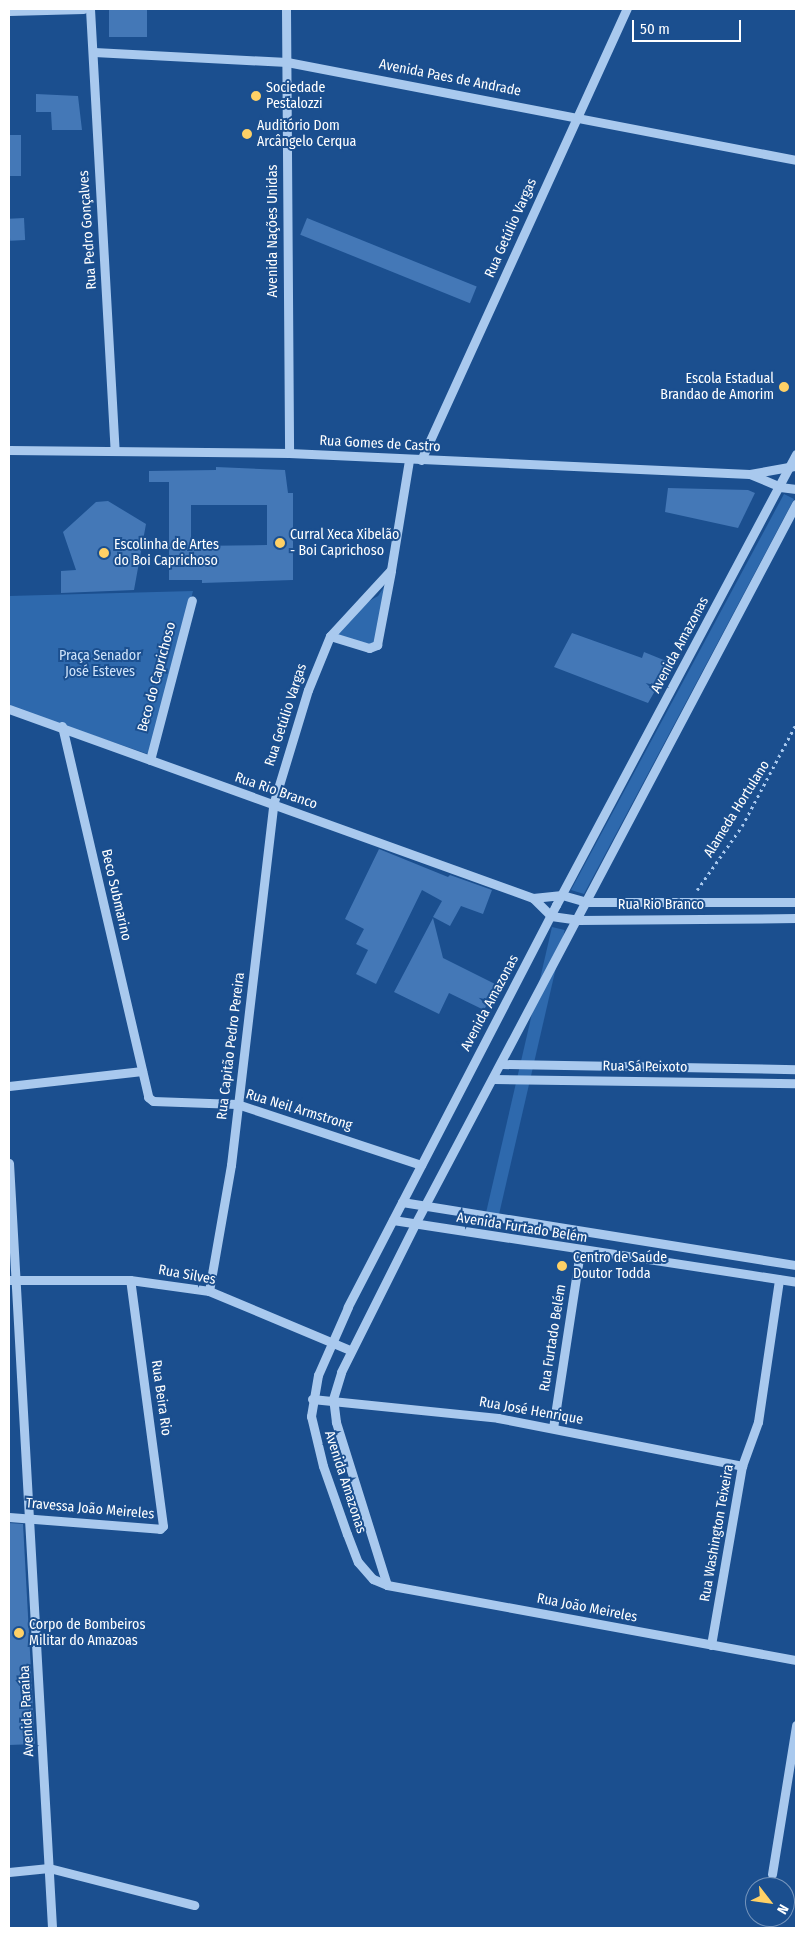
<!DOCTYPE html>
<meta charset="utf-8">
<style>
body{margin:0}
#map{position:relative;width:805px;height:1937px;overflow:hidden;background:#1b4f8f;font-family:"Fira Sans Condensed",sans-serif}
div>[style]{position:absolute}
.green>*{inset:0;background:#2e69ad;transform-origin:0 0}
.building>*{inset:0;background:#4478b7;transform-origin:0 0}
.path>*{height:2.5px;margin-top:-1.25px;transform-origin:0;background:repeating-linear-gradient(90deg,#a9c9ee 0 2.5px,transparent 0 6.5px)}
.minor>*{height:9px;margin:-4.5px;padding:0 4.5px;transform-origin:4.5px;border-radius:4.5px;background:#a9c9ee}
.dots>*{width:14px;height:14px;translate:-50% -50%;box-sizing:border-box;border:2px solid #1b4f8f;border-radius:50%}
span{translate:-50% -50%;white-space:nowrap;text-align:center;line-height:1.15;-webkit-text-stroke:4px #1b4f8f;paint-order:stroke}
.street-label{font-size:14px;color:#fff}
.poi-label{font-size:14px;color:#fff}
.left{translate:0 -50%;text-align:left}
.right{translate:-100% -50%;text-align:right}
.park-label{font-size:14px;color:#cfe3fa}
.frame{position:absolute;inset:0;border:10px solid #fff;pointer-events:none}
.north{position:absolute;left:745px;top:1877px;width:50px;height:50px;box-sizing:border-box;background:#1b4f8f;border:1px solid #7695bc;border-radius:50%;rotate:120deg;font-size:14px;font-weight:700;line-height:20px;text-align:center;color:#fff}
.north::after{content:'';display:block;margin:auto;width:18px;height:22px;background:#ffd166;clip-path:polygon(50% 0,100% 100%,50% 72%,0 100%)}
.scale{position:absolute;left:632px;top:20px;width:109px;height:22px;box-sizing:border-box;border:2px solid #fff;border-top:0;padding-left:6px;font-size:15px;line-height:18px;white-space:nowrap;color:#fff;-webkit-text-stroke:4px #1b4f8f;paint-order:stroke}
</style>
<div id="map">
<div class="green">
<i style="clip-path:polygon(784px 494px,794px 499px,584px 894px,571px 890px)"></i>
<i style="clip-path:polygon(388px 581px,377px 646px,334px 635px,364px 604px,378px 596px)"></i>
<i style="clip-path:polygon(193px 591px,151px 755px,9px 707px,9px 596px)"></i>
<i style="left:552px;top:927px;width:13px;height:301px;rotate:13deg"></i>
</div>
<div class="building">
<i style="left:109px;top:9px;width:38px;height:28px"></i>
<i style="clip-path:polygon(36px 94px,78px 96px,82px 130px,52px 130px,51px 112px,36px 112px)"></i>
<i style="left:9px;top:135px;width:12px;height:41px"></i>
<i style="left:24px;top:218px;width:22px;height:15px;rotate:87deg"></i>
<i style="left:307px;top:218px;width:183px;height:18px;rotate:22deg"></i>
<i style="clip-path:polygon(evenodd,216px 467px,285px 470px,288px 493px,293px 493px,293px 580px,202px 583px,202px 580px,169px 580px,169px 482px,149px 482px,149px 471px,216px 470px,216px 467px,191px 505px,267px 505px,267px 545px,191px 546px,191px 505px)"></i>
<i style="clip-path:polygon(668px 488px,748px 490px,755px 493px,738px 528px,665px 512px)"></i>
<i style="clip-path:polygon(108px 501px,146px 524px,134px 590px,61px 593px,61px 571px,76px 570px,63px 532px,96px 502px)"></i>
<i style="clip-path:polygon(572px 633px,642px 658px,644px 652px,671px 663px,648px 703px,554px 667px)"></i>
<i style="clip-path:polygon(379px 849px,448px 877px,450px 875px,492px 890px,483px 914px,461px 906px,450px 926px,433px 917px,442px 901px,422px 890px,376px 984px,356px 974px,368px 950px,356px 944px,364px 929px,345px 919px)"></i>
<i style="clip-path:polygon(433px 918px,443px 958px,497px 985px,484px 1010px,449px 993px,439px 1014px,394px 992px)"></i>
<i style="clip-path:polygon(9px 1523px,23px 1524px,35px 1744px,9px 1745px)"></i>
</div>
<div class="path">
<i style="left:697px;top:890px;width:78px;rotate:-54.9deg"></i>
<i style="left:742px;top:826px;width:115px;rotate:-62.1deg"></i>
</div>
<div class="minor">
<i style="left:90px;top:9px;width:442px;rotate:86.8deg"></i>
<i style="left:286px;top:9px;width:444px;rotate:89.6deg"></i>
<i style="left:9px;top:11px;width:74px;rotate:-1.5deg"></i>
<i style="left:94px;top:52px;width:193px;rotate:3deg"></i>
<i style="left:287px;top:62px;width:518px;rotate:10.9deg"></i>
<i style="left:9px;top:450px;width:280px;rotate:0.6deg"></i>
<i style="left:289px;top:453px;width:461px;rotate:2.6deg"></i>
<i style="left:750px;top:474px;width:45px;rotate:-10.3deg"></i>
<i style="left:796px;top:454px;width:511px;rotate:118.02deg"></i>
<i style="left:556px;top:905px;width:453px;rotate:117.4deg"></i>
<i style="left:348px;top:1307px;width:74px;rotate:113.8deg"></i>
<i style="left:318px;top:1375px;width:42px;rotate:99.7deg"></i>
<i style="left:311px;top:1416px;width:51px;rotate:76.5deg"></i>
<i style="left:323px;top:1466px;width:72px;rotate:70.6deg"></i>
<i style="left:347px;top:1534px;width:30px;rotate:69deg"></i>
<i style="left:358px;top:1562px;width:23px;rotate:49deg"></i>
<i style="left:373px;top:1579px;width:15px;rotate:23deg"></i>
<i style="left:387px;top:1585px;width:416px;rotate:10.4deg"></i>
<i style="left:421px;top:460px;width:496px;rotate:-65.5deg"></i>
<i style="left:750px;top:474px;width:33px;rotate:23deg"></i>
<i style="left:780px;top:487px;width:16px;rotate:7deg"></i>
<i style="left:330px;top:636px;width:41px;rotate:17.1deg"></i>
<i style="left:369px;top:648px;width:9px;rotate:-21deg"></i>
<i style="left:377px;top:645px;width:75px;rotate:-79.3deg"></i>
<i style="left:9px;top:709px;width:557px;rotate:19.83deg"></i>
<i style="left:533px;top:898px;width:29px;rotate:-6deg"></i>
<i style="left:562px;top:895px;width:26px;rotate:16deg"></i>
<i style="left:587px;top:902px;width:209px"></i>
<i style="left:62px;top:726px;width:381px;rotate:76.9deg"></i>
<i style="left:148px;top:1097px;width:6px;rotate:39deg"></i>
<i style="left:153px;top:1101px;width:84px;rotate:2deg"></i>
<i style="left:237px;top:1104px;width:194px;rotate:18.3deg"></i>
<i style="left:150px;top:760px;width:165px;rotate:-75.3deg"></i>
<i style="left:533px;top:898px;width:25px;rotate:45deg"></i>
<i style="left:551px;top:916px;width:27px;rotate:8deg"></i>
<i style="left:578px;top:920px;width:218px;rotate:-0.5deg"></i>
<i style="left:502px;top:1064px;width:294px;rotate:1deg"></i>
<i style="left:494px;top:1079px;width:302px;rotate:0.8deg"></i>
<i style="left:9px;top:1086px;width:134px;rotate:-6.4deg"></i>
<i style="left:9px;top:1163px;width:766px;rotate:86.78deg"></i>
<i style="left:402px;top:1202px;width:399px;rotate:9.1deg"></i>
<i style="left:393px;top:1220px;width:408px;rotate:8.7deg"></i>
<i style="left:9px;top:1280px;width:121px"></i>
<i style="left:130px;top:1280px;width:80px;rotate:7.9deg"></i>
<i style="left:209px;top:1291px;width:153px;rotate:22.7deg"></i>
<i style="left:209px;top:1291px;width:128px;rotate:-80.1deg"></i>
<i style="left:231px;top:1165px;width:362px;rotate:-83.3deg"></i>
<i style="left:273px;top:805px;width:120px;rotate:-73.1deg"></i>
<i style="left:308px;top:690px;width:58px;rotate:-67.8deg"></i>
<i style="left:330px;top:636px;width:90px;rotate:-47.3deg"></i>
<i style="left:391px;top:570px;width:111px;rotate:-80.7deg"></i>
<i style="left:312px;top:1399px;width:187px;rotate:5.8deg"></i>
<i style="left:498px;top:1418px;width:249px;rotate:11.1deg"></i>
<i style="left:553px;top:1428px;width:179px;rotate:-81.3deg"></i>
<i style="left:9px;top:1517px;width:151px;rotate:4.5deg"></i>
<i style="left:160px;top:1529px;width:4px;rotate:-45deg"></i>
<i style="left:163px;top:1526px;width:248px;rotate:-97.6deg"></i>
<i style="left:387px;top:1585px;width:171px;rotate:-107.4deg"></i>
<i style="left:336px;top:1422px;width:23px;rotate:-97deg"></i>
<i style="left:333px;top:1399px;width:28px;rotate:-73deg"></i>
<i style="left:341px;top:1372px;width:163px;rotate:-63.4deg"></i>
<i style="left:414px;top:1226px;width:817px;rotate:-62.12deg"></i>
<i style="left:711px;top:1645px;width:182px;rotate:-80.2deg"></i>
<i style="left:742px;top:1466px;width:47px;rotate:-70deg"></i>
<i style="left:758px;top:1422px;width:144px;rotate:-81.6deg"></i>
<i style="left:9px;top:1872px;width:40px;rotate:-5.7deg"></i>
<i style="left:49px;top:1868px;width:150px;rotate:14.3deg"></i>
<i style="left:772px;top:1874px;width:151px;rotate:-80.8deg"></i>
</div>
<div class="dots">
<i style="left:256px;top:96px;background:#ffd166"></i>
<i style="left:247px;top:134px;background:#ffd166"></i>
<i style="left:784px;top:387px;background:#ffd166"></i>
<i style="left:280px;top:543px;background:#ffd166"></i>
<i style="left:104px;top:553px;background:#ffd166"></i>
<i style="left:562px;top:1266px;background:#ffd166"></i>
<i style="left:19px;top:1633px;background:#ffd166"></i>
</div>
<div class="street-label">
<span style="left:450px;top:78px;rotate:11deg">Avenida Paes de Andrade</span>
<span style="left:511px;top:228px;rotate:-66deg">Rua Getúlio Vargas</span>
<span style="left:88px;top:230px;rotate:-94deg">Rua Pedro Gonçalves</span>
<span style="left:273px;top:231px;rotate:-90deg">Avenida Nações Unidas</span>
<span style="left:380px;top:444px;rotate:3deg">Rua Gomes de Castro</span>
<span style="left:680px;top:645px;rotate:-62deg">Avenida Amazonas</span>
<span style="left:157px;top:677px;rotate:-75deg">Beco do Caprichoso</span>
<span style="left:286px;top:715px;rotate:-72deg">Rua Getúlio Vargas</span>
<span style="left:276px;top:791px;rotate:19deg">Rua Rio Branco</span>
<span style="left:737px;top:809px;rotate:-58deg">Alameda Hortulano</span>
<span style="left:116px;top:895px;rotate:77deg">Beco Submarino</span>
<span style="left:661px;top:905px">Rua Rio Branco</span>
<span style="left:490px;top:1003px;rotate:-62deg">Avenida Amazonas</span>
<span style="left:231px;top:1046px;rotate:-83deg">Rua Capitão Pedro Pereira</span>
<span style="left:645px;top:1067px;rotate:1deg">Rua Sá Peixoto</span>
<span style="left:299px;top:1110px;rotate:17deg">Rua Neil Armstrong</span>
<span style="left:522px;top:1228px;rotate:9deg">Avenida Furtado Belém</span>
<span style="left:187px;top:1275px;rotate:10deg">Rua Silves</span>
<span style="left:553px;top:1338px;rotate:-81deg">Rua Furtado Belém</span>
<span style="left:161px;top:1398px;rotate:82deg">Rua Beira Rio</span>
<span style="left:531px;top:1411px;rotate:10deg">Rua José Henrique</span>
<span style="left:345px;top:1482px;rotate:72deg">Avenida Amazonas</span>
<span style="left:90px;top:1509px;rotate:5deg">Travessa João Meireles</span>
<span style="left:717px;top:1533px;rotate:-80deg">Rua Washington Teixeira</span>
<span style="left:587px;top:1608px;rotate:11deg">Rua João Meireles</span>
<span style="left:27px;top:1711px;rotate:-93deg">Avenida Paraíba</span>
</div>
<div class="poi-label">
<span class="left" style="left:266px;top:96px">Sociedade<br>Pestalozzi</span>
<span class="left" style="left:257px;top:134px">Auditório Dom<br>Arcângelo Cerqua</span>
<span class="right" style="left:774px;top:387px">Escola Estadual<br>Brandao de Amorim</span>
<span class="left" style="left:290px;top:543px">Curral Xeca Xibelão<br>- Boi Caprichoso</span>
<span class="left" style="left:114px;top:553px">Escolinha de Artes<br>do Boi Caprichoso</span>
<span class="left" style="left:573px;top:1266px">Centro de Saúde<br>Doutor Todda</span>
<span class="left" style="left:29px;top:1633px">Corpo de Bombeiros<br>Militar do Amazoas</span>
</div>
<div class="park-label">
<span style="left:100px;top:664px">Praça Senador<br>José Esteves</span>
</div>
<div class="frame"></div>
<div class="north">N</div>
<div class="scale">50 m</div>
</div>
